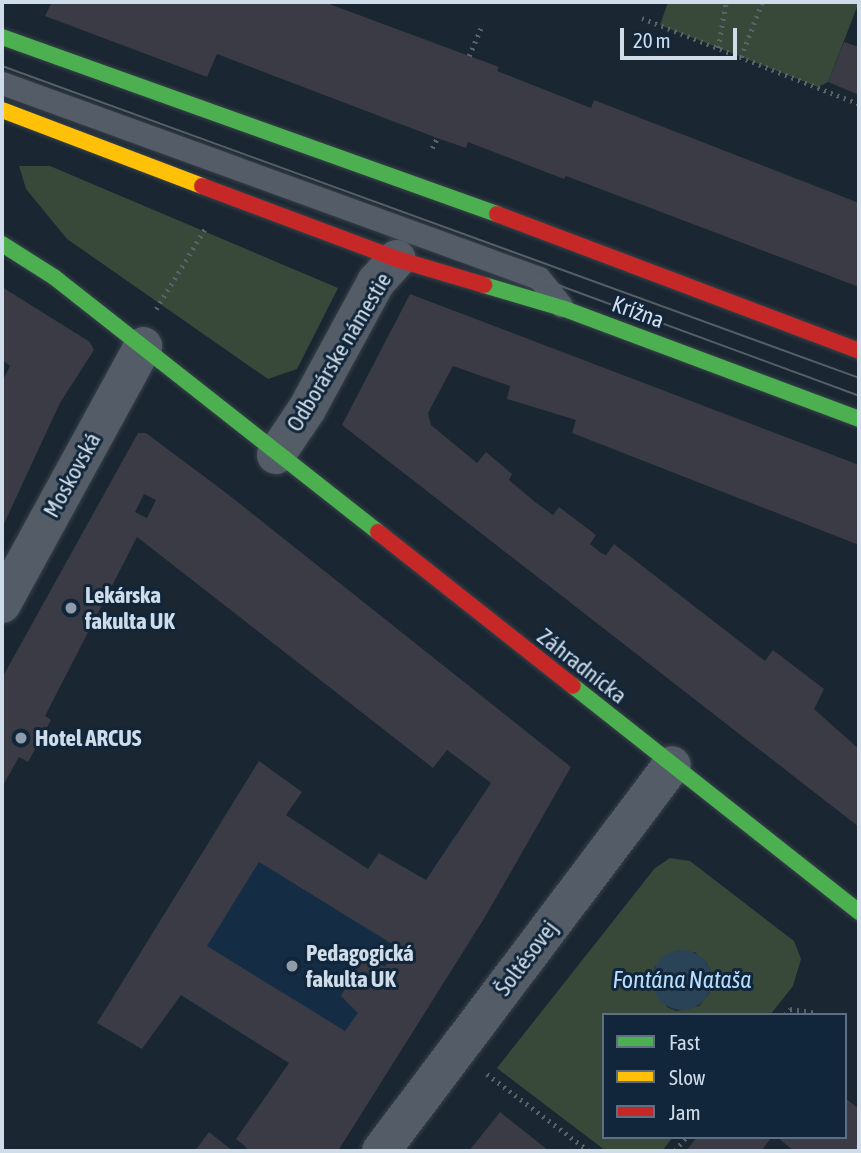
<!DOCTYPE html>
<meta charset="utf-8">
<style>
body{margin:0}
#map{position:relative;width:861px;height:1153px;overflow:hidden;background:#1a2631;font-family:"Asap Condensed",sans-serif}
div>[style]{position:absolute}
.built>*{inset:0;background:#142d44}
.green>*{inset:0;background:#38493a}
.water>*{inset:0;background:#2b4356}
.round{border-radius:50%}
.building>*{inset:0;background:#3a3b44}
.path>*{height:4.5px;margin-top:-2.25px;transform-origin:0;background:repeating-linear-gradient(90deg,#5a626a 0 2px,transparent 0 7px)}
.roads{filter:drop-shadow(0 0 2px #37414a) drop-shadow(0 0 2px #37414a)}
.lane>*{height:23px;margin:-11.5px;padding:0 11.5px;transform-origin:11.5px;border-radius:11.5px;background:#545d67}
.street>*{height:38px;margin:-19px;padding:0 19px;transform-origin:19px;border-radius:19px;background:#545d67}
.fast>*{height:16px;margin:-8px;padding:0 8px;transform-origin:8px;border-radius:8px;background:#4caf50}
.slow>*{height:16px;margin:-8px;padding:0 8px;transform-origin:8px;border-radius:8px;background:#ffc107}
.jam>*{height:16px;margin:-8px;padding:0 8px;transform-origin:8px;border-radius:8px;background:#c62828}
.tram>*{height:2px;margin:-1px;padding:0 1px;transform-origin:1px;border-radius:1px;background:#565f68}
.dots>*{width:19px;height:19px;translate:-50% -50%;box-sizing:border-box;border:4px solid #11263a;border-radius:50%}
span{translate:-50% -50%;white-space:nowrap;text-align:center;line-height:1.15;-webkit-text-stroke:6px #11263a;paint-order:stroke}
.street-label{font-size:23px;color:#cfdce9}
.poi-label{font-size:23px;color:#cfdce9;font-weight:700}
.left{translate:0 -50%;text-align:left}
.water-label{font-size:24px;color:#b7defe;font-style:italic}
.frame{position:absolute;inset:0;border:4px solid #cfdce9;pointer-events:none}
.legend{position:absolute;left:602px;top:1013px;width:245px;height:126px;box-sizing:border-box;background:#11263a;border:2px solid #5d6f80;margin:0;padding:9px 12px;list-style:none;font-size:21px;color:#cfdce9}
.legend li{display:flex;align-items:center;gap:14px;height:35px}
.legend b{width:35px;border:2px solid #5d6f80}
.scale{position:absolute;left:620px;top:28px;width:117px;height:32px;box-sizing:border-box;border:4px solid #cfdce9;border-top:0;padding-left:9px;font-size:21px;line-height:24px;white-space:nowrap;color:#cfdce9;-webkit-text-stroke:5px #11263a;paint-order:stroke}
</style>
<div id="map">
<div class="built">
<i style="clip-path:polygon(259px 761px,302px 792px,286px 815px,368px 869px,379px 853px,426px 880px,455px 834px,509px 874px,338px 1151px,307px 1151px,254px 1117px,289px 1063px,181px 996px,142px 1049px,97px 1023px)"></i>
</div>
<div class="green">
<i style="clip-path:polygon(668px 2px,859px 2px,828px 82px,818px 87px,660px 25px)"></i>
<i style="clip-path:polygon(19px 166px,50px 166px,338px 288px,297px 369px,268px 379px,67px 239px,26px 189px)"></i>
<i style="clip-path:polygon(evenodd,670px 858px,690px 861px,794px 941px,801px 959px,793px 986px,770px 1015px,604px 1015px,604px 1137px,673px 1137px,662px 1151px,606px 1151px,497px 1068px,655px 868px,670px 858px,695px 952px,707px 963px,712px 978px,709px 994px,699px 1006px,677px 1011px,667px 1007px,652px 975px,655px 966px,695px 952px)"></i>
</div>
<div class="water">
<i class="round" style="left:652px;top:950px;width:60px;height:60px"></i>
</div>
<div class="building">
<i style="clip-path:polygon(52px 2px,324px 2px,499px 67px,497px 71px,591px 108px,594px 100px,859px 203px,859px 287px,566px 176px,564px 179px,468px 142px,466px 148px,437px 138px,217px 54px,207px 77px,45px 16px)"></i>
<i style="clip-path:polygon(844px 42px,859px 47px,859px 95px,828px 82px)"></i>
<i style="clip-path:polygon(2px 287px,90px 342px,94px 350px,60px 403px,2px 528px,2px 382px,10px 366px,2px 360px)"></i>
<i style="clip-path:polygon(410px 294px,859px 465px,859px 545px,572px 433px,576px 420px,507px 399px,510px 386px,453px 366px,428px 413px,431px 425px,477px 463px,486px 452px,512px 474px,509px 480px,535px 502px,553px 515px,559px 507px,596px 535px,590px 544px,601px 553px,606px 555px,614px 544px,765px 661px,773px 650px,824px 689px,814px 709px,859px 749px,859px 827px,342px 425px)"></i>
<i style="clip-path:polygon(evenodd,138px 433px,146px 433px,225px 492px,571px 767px,485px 917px,338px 1151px,244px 1151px,247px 1148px,236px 1139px,289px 1063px,181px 995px,142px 1049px,97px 1023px,259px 761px,302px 792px,286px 815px,368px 869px,379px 853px,426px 880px,491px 783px,447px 750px,433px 768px,137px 537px,45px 716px,51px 720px,28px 762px,19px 757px,2px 787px,2px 678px,138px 433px,144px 494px,156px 500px,147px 518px,135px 512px,144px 494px,138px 433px,259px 862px,397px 947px,385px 967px,376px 961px,359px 962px,341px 996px,358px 1013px,345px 1031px,207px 946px,259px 862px)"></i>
<i style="clip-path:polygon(845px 1098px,859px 1109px,859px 1151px,794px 1151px,777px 1137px,845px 1137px)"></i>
<i style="clip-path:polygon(500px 1112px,549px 1151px,469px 1151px)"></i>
<i style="clip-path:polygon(209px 1132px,233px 1151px,195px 1151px)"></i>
<i style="clip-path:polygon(697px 1137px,772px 1137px,761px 1151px,686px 1151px)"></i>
</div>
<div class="path">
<i style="left:642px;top:18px;width:233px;rotate:21.6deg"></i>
<i style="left:718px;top:48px;width:47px;rotate:-80.1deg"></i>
<i style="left:469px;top:56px;width:30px;rotate:-67deg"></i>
<i style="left:741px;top:57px;width:59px;rotate:-69.1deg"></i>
<i style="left:432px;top:148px;width:11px;rotate:-63deg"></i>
<i style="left:156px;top:309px;width:96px;rotate:-58.6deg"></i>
<i style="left:785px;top:1015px;width:8px;rotate:-50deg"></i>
<i style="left:790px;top:1009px;width:28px;rotate:8deg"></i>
<i style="left:487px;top:1074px;width:128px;rotate:37deg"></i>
<i style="left:675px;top:1151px;width:18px;rotate:-52deg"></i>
</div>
<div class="roads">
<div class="lane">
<i style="left:2px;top:83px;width:571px;rotate:19.96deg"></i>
<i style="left:539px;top:278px;width:35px;rotate:51deg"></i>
</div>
<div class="street">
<i style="left:276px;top:455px;width:55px;rotate:-56deg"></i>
<i style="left:307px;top:409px;width:145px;rotate:-61.5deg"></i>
<i style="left:376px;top:282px;width:31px;rotate:-48deg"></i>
<i style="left:2px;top:604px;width:294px;rotate:-61.3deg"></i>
<i style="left:381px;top:1151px;width:483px;rotate:-53deg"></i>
</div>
<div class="fast">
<i style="left:2px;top:37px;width:526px;rotate:19.68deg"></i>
<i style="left:2px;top:244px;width:62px;rotate:32.4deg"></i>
<i style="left:54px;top:277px;width:412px;rotate:38.2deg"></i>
<i style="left:484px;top:285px;width:84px;rotate:16.5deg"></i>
<i style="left:565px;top:309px;width:314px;rotate:20.5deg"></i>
<i style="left:573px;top:686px;width:365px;rotate:38.3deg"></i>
</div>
<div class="slow">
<i style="left:2px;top:110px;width:214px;rotate:20.8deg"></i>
</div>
<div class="jam">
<i style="left:202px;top:186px;width:208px;rotate:20.5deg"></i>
<i style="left:397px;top:259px;width:91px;rotate:16.6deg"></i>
<i style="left:497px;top:214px;width:387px;rotate:20.7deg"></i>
<i style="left:378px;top:532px;width:248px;rotate:38.3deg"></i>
</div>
</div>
<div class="tram">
<i style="left:2px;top:66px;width:912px;rotate:20deg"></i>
<i style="left:539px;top:278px;width:341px;rotate:20.2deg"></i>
</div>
<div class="dots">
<i style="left:71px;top:608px;background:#909ca9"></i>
<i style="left:21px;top:738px;background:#909ca9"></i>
<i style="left:292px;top:966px;background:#909ca9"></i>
</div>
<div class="street-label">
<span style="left:638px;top:312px;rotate:20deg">Krížna</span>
<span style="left:339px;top:352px;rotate:-59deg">Odborárske námestie</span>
<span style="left:72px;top:475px;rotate:-61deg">Moskovská</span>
<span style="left:582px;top:666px;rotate:38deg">Záhradnícka</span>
<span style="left:526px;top:958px;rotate:-53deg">Šoltésovej</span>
</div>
<div class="poi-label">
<span class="left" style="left:85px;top:608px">Lekárska<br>fakulta UK</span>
<span class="left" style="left:35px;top:738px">Hotel ARCUS</span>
<span class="left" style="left:306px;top:966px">Pedagogická<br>fakulta UK</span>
</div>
<div class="water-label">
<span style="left:682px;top:980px">Fontána Nataša</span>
</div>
<div class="frame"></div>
<ul class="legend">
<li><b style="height:9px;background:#4caf50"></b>Fast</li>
<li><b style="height:9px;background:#ffc107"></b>Slow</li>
<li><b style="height:9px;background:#c62828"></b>Jam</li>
</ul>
<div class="scale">20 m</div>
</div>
